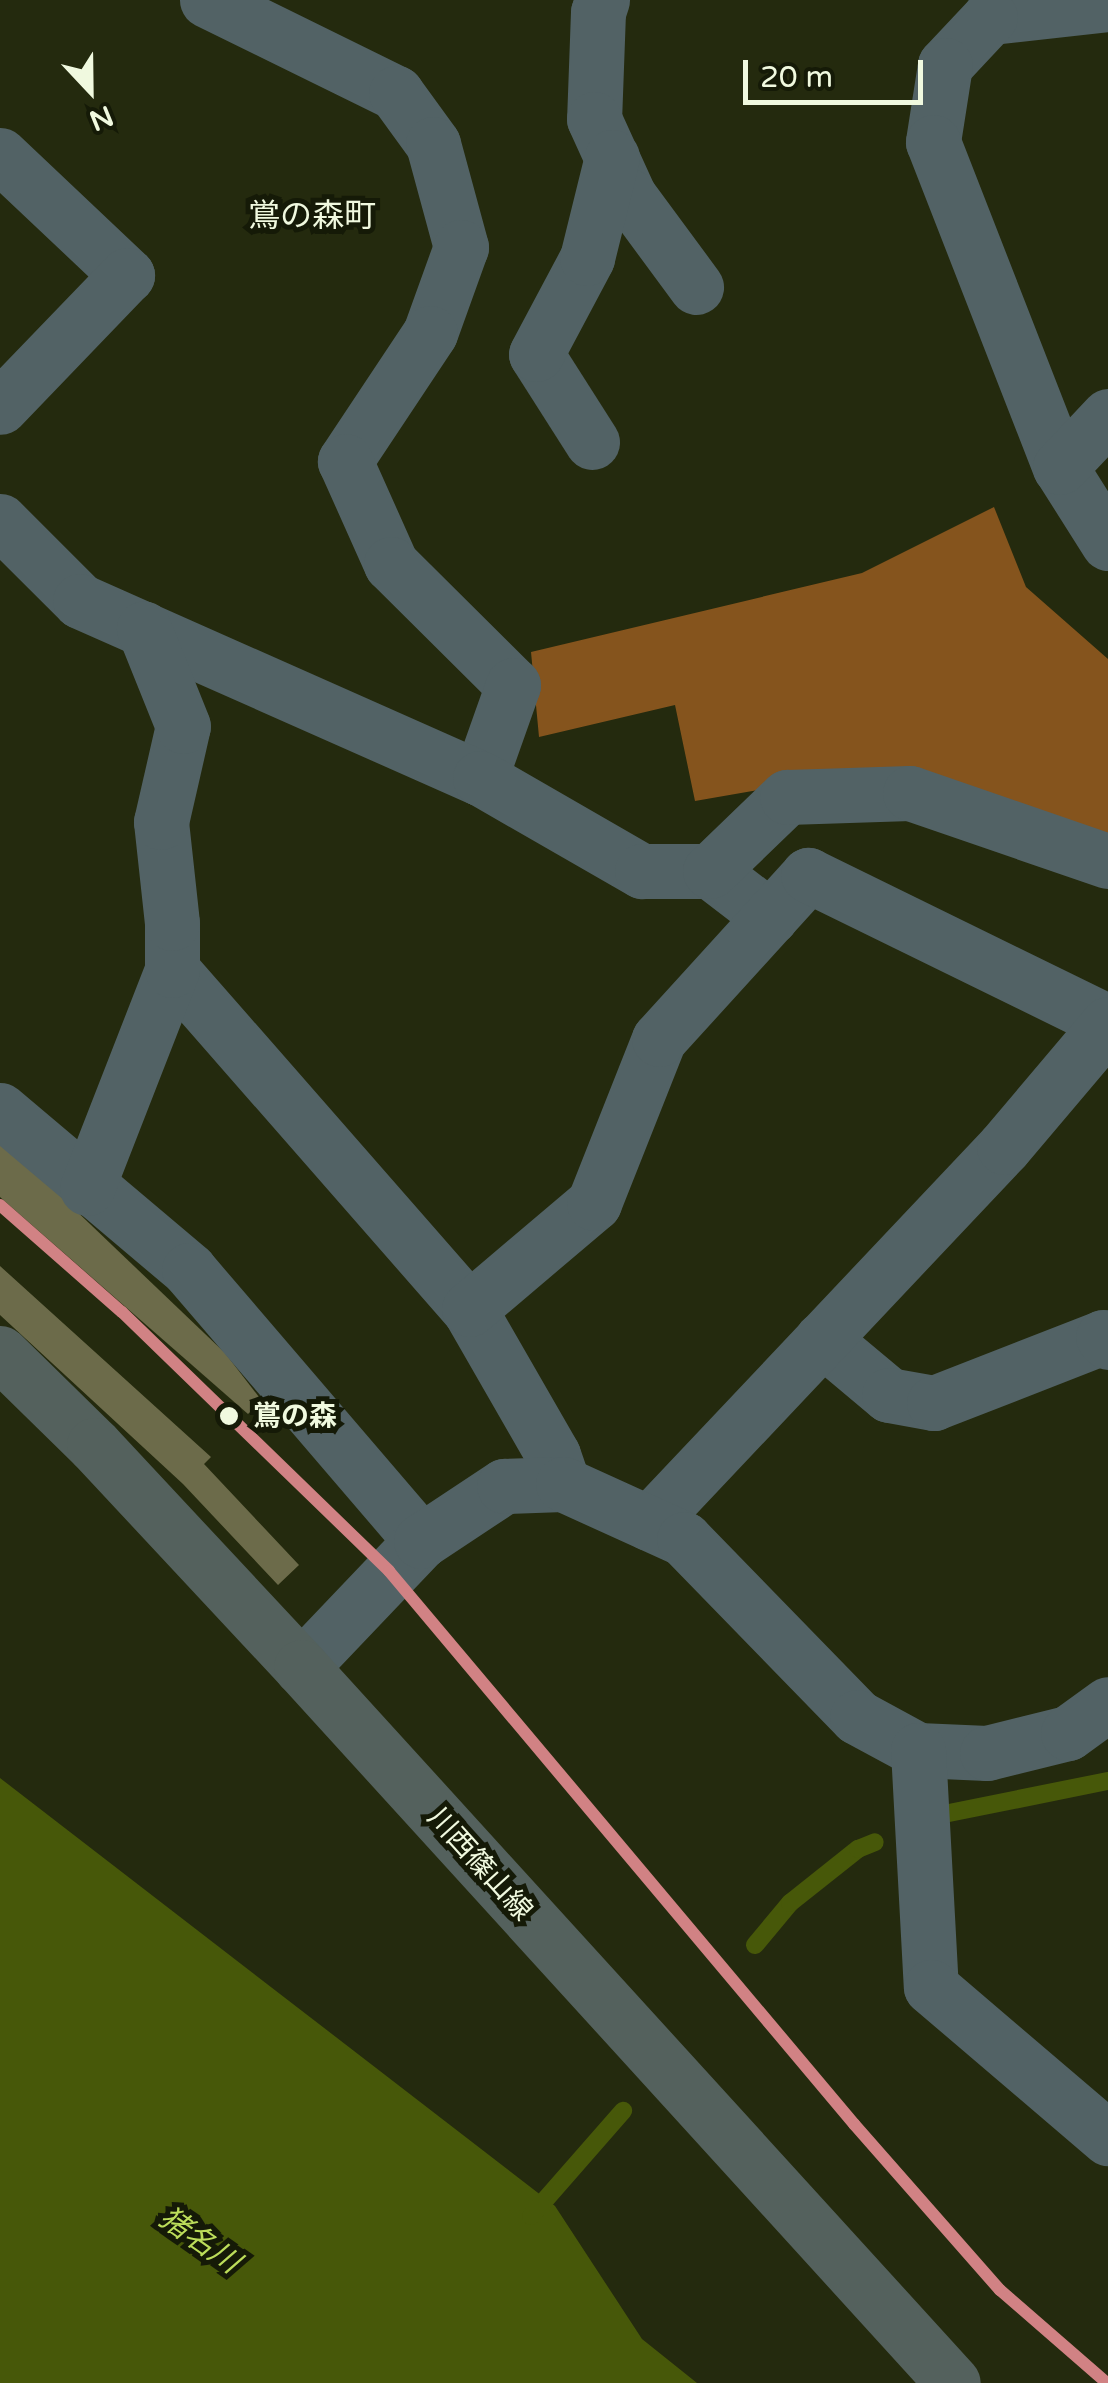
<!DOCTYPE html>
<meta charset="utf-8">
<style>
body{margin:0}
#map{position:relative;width:1108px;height:2383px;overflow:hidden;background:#242a0e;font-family:"Varela Round","Noto Sans JP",sans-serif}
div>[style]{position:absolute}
.forest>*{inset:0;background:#85541d}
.water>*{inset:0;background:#475809}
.stream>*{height:18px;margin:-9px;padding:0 9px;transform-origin:9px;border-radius:9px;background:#475809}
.building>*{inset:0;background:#6c6b4a}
.minor>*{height:55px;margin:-27.5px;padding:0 27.5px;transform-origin:27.5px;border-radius:27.5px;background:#526265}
.major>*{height:55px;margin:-27.5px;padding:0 27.5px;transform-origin:27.5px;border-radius:27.5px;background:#54615d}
.rail-1>*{height:12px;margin:-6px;padding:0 6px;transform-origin:6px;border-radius:6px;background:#d18284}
.dots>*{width:28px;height:28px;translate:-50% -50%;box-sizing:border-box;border:5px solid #151a07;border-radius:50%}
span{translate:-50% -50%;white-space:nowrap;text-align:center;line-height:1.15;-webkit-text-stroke:10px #151a07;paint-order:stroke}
.stop-label{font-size:28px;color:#f0f9df;font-weight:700}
.left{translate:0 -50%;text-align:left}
.street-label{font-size:28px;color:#f0f9df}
.water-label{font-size:30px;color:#bcdd5a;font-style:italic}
.quarter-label{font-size:32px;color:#f0f9df}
.north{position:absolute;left:40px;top:40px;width:100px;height:100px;-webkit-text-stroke:8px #151a07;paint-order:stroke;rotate:158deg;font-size:28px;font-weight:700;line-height:40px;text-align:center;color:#f0f9df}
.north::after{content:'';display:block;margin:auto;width:35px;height:45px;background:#f0f9df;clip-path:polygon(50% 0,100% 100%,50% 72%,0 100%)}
.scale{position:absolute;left:743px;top:60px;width:180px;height:45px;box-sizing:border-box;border:5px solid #f0f9df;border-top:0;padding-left:12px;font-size:30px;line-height:35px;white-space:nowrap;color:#f0f9df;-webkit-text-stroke:8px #151a07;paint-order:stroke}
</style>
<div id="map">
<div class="forest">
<i style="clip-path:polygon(994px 507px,1026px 587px,1108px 659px,1108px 842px,892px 767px,695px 801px,675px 705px,539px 737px,531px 652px,862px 573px)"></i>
</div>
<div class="water">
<i style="clip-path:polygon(0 1778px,555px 2206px,642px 2339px,697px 2383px,0 2383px)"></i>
</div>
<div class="stream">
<i style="left:939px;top:1815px;width:172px;rotate:-11.4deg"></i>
<i style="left:755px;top:1945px;width:55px;rotate:-50.2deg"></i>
<i style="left:790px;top:1903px;width:87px;rotate:-38.5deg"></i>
<i style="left:858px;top:1849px;width:18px;rotate:-22deg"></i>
<i style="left:531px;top:2216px;width:140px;rotate:-48.8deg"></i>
</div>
<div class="building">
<i style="clip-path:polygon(0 1138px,225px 1353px,262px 1401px,248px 1414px,0 1197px)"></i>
<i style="clip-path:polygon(0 1266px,211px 1457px,204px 1464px,299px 1565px,278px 1585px,183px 1484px,0 1315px)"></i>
</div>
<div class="minor">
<i style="left:207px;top:0;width:211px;rotate:26.2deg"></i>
<i style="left:396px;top:93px;width:63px;rotate:54deg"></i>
<i style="left:433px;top:144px;width:107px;rotate:74.8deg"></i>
<i style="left:461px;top:247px;width:91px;rotate:109.8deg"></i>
<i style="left:430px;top:333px;width:154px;rotate:123.6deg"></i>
<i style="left:345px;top:461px;width:113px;rotate:65.9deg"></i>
<i style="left:391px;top:564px;width:172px;rotate:44.8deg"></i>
<i style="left:513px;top:685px;width:99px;rotate:109.5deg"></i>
<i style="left:602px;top:0;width:13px;rotate:108deg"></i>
<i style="left:598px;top:12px;width:107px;rotate:92.1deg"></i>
<i style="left:594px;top:119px;width:85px;rotate:65.6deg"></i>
<i style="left:629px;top:196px;width:113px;rotate:53.6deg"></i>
<i style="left:1108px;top:4px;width:119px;rotate:173.7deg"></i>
<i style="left:990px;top:17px;width:66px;rotate:133.2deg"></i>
<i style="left:945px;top:65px;width:78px;rotate:98.9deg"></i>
<i style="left:933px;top:142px;width:349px;rotate:68.7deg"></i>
<i style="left:1060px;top:467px;width:90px;rotate:57.7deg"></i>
<i style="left:0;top:155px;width:175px;rotate:43.4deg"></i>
<i style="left:127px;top:275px;width:183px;rotate:133.9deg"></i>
<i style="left:592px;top:442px;width:104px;rotate:-122.5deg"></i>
<i style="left:536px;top:354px;width:109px;rotate:-62deg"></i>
<i style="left:587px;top:258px;width:104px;rotate:-76.1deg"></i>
<i style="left:1060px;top:467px;width:70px;rotate:-46.7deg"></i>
<i style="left:0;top:521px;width:113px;rotate:45deg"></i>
<i style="left:80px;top:601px;width:437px;rotate:23.9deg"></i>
<i style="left:480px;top:778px;width:187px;rotate:29.9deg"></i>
<i style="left:642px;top:871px;width:68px"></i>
<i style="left:710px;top:871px;width:76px;rotate:37.5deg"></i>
<i style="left:710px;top:871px;width:107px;rotate:-43.9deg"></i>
<i style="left:787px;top:797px;width:123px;rotate:-1.9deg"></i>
<i style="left:910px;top:793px;width:209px;rotate:19deg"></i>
<i style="left:172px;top:970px;width:451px;rotate:48.8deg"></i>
<i style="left:0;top:1110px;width:248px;rotate:40.2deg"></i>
<i style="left:189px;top:1270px;width:357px;rotate:49.4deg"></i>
<i style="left:87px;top:1188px;width:234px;rotate:-68.7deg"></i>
<i style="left:172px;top:970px;width:47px;rotate:-90deg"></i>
<i style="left:172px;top:923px;width:102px;rotate:-96.2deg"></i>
<i style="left:161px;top:822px;width:98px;rotate:-77.1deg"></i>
<i style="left:183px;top:726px;width:105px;rotate:-111.9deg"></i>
<i style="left:822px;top:1339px;width:87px;rotate:39.9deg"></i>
<i style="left:889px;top:1395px;width:46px;rotate:10.1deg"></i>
<i style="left:934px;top:1403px;width:181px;rotate:-21.3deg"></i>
<i style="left:1103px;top:1337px;width:7px;rotate:45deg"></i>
<i style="left:563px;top:1484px;width:31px;rotate:-109deg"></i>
<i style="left:553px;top:1455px;width:168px;rotate:-119.9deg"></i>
<i style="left:469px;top:1309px;width:164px;rotate:-40.3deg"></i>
<i style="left:594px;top:1203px;width:176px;rotate:-68.4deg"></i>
<i style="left:659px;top:1039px;width:222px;rotate:-47.7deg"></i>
<i style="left:808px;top:875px;width:334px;rotate:26.1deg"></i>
<i style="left:649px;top:1523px;width:517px;rotate:-46.65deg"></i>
<i style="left:1004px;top:1147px;width:161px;rotate:-49.8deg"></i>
<i style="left:301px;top:1667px;width:174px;rotate:-46.4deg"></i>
<i style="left:421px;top:1541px;width:100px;rotate:-33.5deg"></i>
<i style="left:504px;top:1486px;width:59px;rotate:-1.9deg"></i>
<i style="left:563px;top:1484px;width:133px;rotate:24.4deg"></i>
<i style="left:684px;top:1539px;width:248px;rotate:45.8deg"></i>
<i style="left:857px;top:1717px;width:69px;rotate:28.4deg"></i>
<i style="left:918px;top:1750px;width:69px;rotate:2.5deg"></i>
<i style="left:987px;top:1753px;width:83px;rotate:-13.9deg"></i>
<i style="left:1068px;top:1733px;width:49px;rotate:-35.9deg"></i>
<i style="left:918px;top:1750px;width:237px;rotate:86.9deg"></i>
<i style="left:931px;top:1987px;width:233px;rotate:40.5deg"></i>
</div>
<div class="major">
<i style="left:0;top:1353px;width:132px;rotate:44.4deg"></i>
<i style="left:94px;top:1445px;width:304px;rotate:47deg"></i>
<i style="left:301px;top:1667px;width:968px;rotate:47.68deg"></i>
</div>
<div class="rail-1">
<i style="left:0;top:1205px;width:162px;rotate:41.3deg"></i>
<i style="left:122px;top:1312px;width:372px;rotate:44.1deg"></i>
<i style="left:389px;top:1571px;width:723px;rotate:49.94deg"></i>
<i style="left:854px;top:2124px;width:221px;rotate:48.7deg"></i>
<i style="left:1000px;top:2290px;width:142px;rotate:41deg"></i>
</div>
<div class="dots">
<i style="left:229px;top:1416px;background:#f0f9df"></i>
</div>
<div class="stop-label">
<span class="left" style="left:253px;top:1416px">鴬の森</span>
</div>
<div class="street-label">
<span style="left:480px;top:1864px;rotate:48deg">川西篠山線</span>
</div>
<div class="water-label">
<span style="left:199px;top:2241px;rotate:35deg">猪名川</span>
</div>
<div class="quarter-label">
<span style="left:312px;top:216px">鴬の森町</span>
</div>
<div class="north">N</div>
<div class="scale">20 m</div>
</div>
